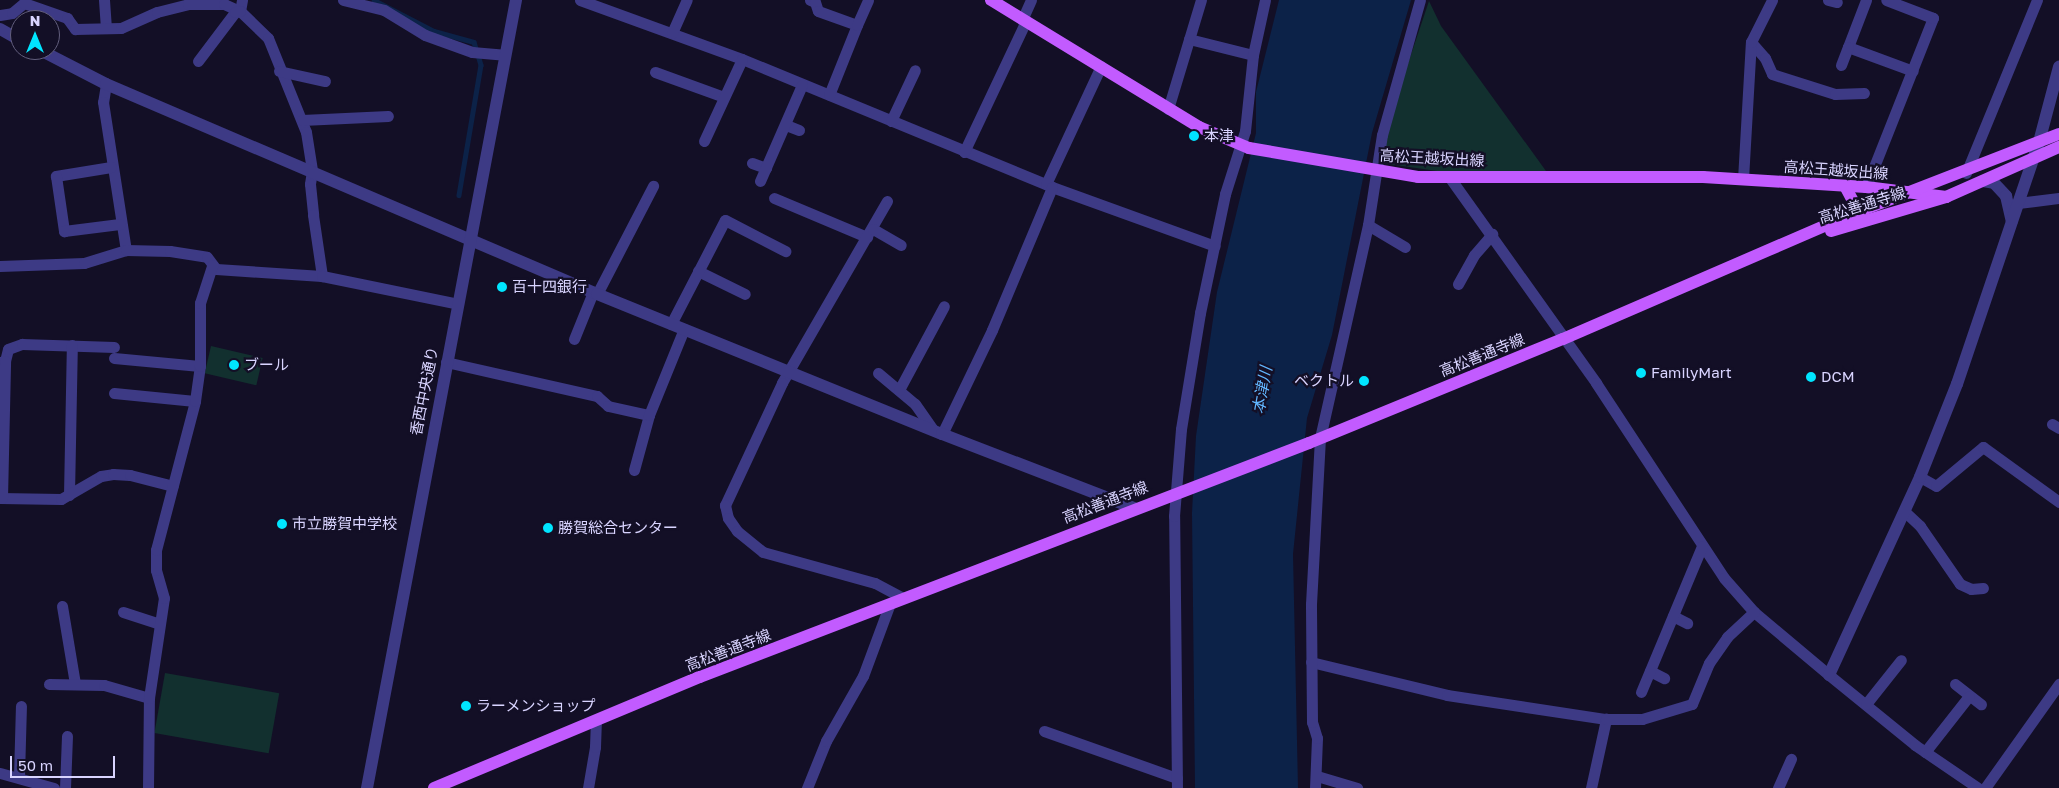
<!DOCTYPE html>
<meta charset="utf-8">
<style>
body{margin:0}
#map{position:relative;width:2059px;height:788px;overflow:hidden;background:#130f26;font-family:"Golos Text","Noto Sans JP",sans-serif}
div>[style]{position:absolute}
.green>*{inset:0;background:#12302f;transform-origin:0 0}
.water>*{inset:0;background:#0c2248}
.stream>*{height:4.5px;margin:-2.25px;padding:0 2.25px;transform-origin:2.25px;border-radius:2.25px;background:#0c2248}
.minor>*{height:11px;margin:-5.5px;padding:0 5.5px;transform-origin:5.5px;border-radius:5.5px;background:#3d3a85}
.tertiary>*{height:12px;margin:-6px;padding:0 6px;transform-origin:6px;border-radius:6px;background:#3d3a85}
.primary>*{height:12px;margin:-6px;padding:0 6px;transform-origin:6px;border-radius:6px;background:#c25bff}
.dots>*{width:14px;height:14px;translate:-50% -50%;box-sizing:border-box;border:2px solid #130f26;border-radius:50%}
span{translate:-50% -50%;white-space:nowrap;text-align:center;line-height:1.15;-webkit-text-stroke:4.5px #130f26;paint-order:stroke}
.poi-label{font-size:15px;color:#d9d4ff}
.left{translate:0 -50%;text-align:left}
.right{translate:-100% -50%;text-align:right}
.street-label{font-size:15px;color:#d9d4ff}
.water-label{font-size:16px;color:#62b6ff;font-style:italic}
.north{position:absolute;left:10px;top:10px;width:50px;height:50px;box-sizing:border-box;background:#130f26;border:1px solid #625e7d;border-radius:50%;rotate:0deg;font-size:14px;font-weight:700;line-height:20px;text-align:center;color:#d9d4ff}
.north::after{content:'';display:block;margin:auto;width:18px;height:22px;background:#00e5ff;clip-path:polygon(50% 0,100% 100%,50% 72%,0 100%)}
.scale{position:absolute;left:10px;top:756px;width:105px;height:22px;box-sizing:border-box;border:2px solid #d9d4ff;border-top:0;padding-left:6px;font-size:15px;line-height:18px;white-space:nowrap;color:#d9d4ff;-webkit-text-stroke:4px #130f26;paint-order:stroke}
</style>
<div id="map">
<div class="green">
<i style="clip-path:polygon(1429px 1px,1441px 26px,1546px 171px,1444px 172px,1381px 163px,1391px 114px)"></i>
<i style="left:211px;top:346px;width:53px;height:28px;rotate:13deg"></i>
<i style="left:165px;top:673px;width:116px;height:61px;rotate:10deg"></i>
</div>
<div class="water">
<i style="clip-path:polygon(1279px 0,1411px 0,1372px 133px,1332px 335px,1307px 418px,1293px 554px,1298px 788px,1195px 788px,1192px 513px,1196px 436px,1217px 292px,1256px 133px,1256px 92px)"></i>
</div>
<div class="stream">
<i style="left:374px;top:0;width:68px;rotate:27.3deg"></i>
<i style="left:434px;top:31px;width:41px;rotate:15.4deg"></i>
<i style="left:474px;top:42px;width:24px;rotate:73deg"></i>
<i style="left:481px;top:65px;width:132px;rotate:99.6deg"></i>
</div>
<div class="minor">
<i style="left:104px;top:0;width:28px;rotate:86deg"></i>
<i style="left:242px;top:0;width:11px;rotate:100deg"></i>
<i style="left:240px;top:11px;width:39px;rotate:44deg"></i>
<i style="left:268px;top:38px;width:101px;rotate:68deg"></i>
<i style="left:306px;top:132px;width:39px;rotate:81deg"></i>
<i style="left:312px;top:171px;width:13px;rotate:99deg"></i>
<i style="left:310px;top:184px;width:31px;rotate:84deg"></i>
<i style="left:313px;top:215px;width:62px;rotate:81.6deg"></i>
<i style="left:343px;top:0;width:42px;rotate:13.7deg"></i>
<i style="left:384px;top:10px;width:48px;rotate:31.4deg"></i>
<i style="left:425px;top:35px;width:50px;rotate:19.9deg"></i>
<i style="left:472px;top:52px;width:32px;rotate:5deg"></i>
<i style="left:580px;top:0;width:172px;rotate:20deg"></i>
<i style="left:742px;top:59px;width:335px;rotate:22.4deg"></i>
<i style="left:1052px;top:187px;width:173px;rotate:19.9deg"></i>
<i style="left:810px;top:0;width:5px;rotate:22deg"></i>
<i style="left:815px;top:2px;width:9px;rotate:72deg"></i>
<i style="left:818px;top:11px;width:41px;rotate:19.7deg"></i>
<i style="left:857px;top:25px;width:75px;rotate:111.8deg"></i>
<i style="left:1828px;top:0;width:9px;rotate:13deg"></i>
<i style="left:1866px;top:0;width:50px;rotate:111deg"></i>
<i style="left:1848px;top:47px;width:69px;rotate:20.3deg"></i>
<i style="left:0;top:15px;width:12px;rotate:-9deg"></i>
<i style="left:12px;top:13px;width:16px;rotate:-40deg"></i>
<i style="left:24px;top:3px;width:46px;rotate:19.2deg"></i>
<i style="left:67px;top:18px;width:14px;rotate:54deg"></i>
<i style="left:75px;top:29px;width:46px;rotate:-1.2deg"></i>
<i style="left:121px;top:28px;width:39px;rotate:-24deg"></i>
<i style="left:157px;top:12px;width:32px;rotate:-14deg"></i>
<i style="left:188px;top:4px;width:36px"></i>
<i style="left:224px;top:4px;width:17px;rotate:24deg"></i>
<i style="left:1022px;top:20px;width:22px;rotate:-66deg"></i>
<i style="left:857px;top:25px;width:27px;rotate:-66deg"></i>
<i style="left:672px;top:33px;width:36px;rotate:-66deg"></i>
<i style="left:1189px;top:39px;width:66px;rotate:14deg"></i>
<i style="left:1751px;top:42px;width:21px;rotate:49deg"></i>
<i style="left:1765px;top:58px;width:17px;rotate:66deg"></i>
<i style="left:1772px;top:74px;width:66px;rotate:17.6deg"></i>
<i style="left:1835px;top:94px;width:29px;rotate:-2deg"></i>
<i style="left:198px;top:61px;width:61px;rotate:-52.9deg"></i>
<i style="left:235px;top:12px;width:5px;rotate:-11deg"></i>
<i style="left:1841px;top:65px;width:19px;rotate:-69deg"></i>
<i style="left:279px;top:71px;width:47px;rotate:12.3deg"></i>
<i style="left:655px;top:72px;width:73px;rotate:19.9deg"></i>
<i style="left:106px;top:84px;width:18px;rotate:99deg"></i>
<i style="left:103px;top:102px;width:150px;rotate:81.2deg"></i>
<i style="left:1168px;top:109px;width:114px;rotate:-73.2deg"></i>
<i style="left:302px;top:120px;width:86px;rotate:-2.7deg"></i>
<i style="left:891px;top:121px;width:56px;rotate:-64.8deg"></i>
<i style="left:786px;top:125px;width:14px;rotate:21deg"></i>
<i style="left:704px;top:141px;width:90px;rotate:-65.1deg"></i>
<i style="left:964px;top:152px;width:143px;rotate:-64.7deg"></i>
<i style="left:752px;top:163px;width:15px;rotate:20deg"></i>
<i style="left:111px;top:167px;width:56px;rotate:170.7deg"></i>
<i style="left:56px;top:176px;width:56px;rotate:81.7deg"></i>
<i style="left:64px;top:231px;width:56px;rotate:-7.1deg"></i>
<i style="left:1966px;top:173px;width:187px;rotate:-67.7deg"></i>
<i style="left:1450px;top:178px;width:252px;rotate:54.5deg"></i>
<i style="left:1596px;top:383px;width:233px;rotate:56.7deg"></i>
<i style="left:1724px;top:578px;width:45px;rotate:48.6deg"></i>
<i style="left:1754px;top:612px;width:98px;rotate:40deg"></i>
<i style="left:1829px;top:675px;width:111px;rotate:39.1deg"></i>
<i style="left:1915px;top:745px;width:76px;rotate:34.3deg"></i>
<i style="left:1743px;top:179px;width:137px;rotate:-86.7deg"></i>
<i style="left:1751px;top:42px;width:47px;rotate:-63.4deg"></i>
<i style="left:760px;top:181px;width:105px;rotate:-66.4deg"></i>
<i style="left:1046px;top:184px;width:130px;rotate:-65deg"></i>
<i style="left:1866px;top:187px;width:182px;rotate:-68.4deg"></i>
<i style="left:1933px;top:18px;width:50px;rotate:-159deg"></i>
<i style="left:774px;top:198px;width:101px;rotate:22.8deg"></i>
<i style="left:887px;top:201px;width:210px;rotate:120deg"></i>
<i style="left:782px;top:383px;width:135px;rotate:115deg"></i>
<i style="left:725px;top:505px;width:13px;rotate:77deg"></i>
<i style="left:728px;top:518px;width:16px;rotate:55deg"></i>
<i style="left:737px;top:531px;width:33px;rotate:39deg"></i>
<i style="left:763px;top:552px;width:116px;rotate:15.5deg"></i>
<i style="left:875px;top:583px;width:32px;rotate:28deg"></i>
<i style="left:2018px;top:203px;width:41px;rotate:-7deg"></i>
<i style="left:1368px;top:225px;width:43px;rotate:30.7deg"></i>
<i style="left:873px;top:229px;width:32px;rotate:30deg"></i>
<i style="left:0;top:266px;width:84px;rotate:-2deg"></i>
<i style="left:84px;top:263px;width:44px;rotate:-17.2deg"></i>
<i style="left:126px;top:250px;width:44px;rotate:1.3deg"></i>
<i style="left:170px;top:251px;width:37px;rotate:9deg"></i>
<i style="left:207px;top:257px;width:15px;rotate:53deg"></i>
<i style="left:216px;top:269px;width:106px;rotate:3.8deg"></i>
<i style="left:322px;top:276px;width:139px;rotate:11.6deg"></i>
<i style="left:698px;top:271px;width:52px;rotate:26.1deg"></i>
<i style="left:1458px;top:284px;width:33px;rotate:-61deg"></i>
<i style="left:1474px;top:255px;width:28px;rotate:-49deg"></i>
<i style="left:597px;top:294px;width:122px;rotate:-62.6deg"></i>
<i style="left:671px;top:324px;width:117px;rotate:-62.6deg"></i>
<i style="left:725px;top:220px;width:68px;rotate:27.3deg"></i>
<i style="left:574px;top:339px;width:51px;rotate:-68deg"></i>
<i style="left:114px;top:358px;width:86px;rotate:5.3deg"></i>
<i style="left:0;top:362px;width:5px;rotate:-11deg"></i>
<i style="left:5px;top:361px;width:12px;rotate:-76deg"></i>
<i style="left:8px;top:349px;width:15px;rotate:-20deg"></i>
<i style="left:22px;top:344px;width:92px;rotate:1.9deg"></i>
<i style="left:446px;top:362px;width:155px;rotate:12.7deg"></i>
<i style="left:597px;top:396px;width:15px;rotate:42deg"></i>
<i style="left:608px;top:406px;width:42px;rotate:12.4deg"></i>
<i style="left:649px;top:415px;width:57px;rotate:105.3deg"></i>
<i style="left:878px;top:373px;width:48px;rotate:40deg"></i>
<i style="left:915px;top:404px;width:32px;rotate:55deg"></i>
<i style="left:899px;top:390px;width:95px;rotate:-61.8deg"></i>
<i style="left:114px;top:393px;width:81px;rotate:5.6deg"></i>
<i style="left:649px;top:415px;width:93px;rotate:-67.9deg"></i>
<i style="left:2052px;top:424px;width:8px;rotate:30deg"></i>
<i style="left:942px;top:434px;width:115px;rotate:-64.3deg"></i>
<i style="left:992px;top:330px;width:155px;rotate:-67.2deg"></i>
<i style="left:1920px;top:477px;width:18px;rotate:29deg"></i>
<i style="left:1936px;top:486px;width:61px;rotate:-39.7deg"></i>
<i style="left:1983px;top:447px;width:94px;rotate:35.9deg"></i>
<i style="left:69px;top:495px;width:150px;rotate:-88.9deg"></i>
<i style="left:0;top:498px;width:61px;rotate:0.9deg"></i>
<i style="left:61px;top:499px;width:46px;rotate:-29.9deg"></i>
<i style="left:101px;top:476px;width:12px;rotate:-9deg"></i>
<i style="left:113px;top:474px;width:17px;rotate:3deg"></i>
<i style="left:130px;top:475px;width:44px;rotate:14.3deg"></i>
<i style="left:2px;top:498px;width:137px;rotate:-88.7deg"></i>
<i style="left:1904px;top:511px;width:22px;rotate:43deg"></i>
<i style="left:1920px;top:526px;width:70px;rotate:55.4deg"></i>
<i style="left:1960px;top:584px;width:12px;rotate:24deg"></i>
<i style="left:1971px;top:589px;width:12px;rotate:-5deg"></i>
<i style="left:62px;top:606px;width:79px;rotate:80.5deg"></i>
<i style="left:123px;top:612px;width:38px;rotate:18deg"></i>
<i style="left:1673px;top:616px;width:16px;rotate:27deg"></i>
<i style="left:1311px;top:662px;width:140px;rotate:13.6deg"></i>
<i style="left:1447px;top:695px;width:161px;rotate:8.6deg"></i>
<i style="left:1650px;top:671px;width:16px;rotate:27deg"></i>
<i style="left:49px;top:684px;width:55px;rotate:1deg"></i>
<i style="left:104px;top:685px;width:47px;rotate:16.1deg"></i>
<i style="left:1955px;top:684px;width:33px;rotate:38deg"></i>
<i style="left:1641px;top:692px;width:158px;rotate:-67.3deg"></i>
<i style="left:1866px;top:704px;width:56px;rotate:-51.5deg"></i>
<i style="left:1044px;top:731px;width:141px;rotate:19.5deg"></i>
<i style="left:1925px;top:752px;width:71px;rotate:-51.8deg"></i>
<i style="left:0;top:773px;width:56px;rotate:15.5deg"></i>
<i style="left:19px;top:776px;width:70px;rotate:-88.4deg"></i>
<i style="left:1317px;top:776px;width:42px;rotate:16.7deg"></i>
<i style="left:65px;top:788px;width:52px;rotate:-87.8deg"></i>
<i style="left:148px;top:788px;width:90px;rotate:-89.4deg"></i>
<i style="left:149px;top:698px;width:101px;rotate:-81.5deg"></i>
<i style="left:164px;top:598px;width:29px;rotate:-106deg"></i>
<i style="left:156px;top:570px;width:20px;rotate:-90deg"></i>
<i style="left:156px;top:550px;width:154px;rotate:-75.3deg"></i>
<i style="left:195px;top:401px;width:35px;rotate:-82deg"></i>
<i style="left:200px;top:366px;width:63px;rotate:-90deg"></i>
<i style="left:200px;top:303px;width:40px;rotate:-72deg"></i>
<i style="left:588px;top:788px;width:42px;rotate:-80.3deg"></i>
<i style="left:595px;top:747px;width:27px;rotate:-88deg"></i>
<i style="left:807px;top:788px;width:51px;rotate:-68deg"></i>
<i style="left:826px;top:741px;width:75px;rotate:-60.4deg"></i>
<i style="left:863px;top:676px;width:75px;rotate:-69.6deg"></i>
<i style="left:1177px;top:788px;width:272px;rotate:-90.6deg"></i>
<i style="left:1174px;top:516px;width:87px;rotate:-85.4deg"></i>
<i style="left:1181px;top:429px;width:118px;rotate:-80.7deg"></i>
<i style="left:1200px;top:313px;width:122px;rotate:-78.1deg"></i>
<i style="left:1225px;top:194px;width:66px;rotate:-72.4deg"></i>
<i style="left:1245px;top:131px;width:76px;rotate:-84deg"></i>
<i style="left:1253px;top:55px;width:56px;rotate:-77.7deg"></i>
<i style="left:1315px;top:788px;width:50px;rotate:-87.7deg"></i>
<i style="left:1317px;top:738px;width:17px;rotate:-107deg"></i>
<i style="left:1312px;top:722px;width:118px;rotate:-90.5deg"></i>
<i style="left:1311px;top:604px;width:166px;rotate:-86.9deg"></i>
<i style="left:1320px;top:438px;width:218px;rotate:-77.3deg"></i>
<i style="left:1368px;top:225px;width:91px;rotate:-81.2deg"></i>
<i style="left:1382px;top:135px;width:140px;rotate:-74.3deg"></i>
<i style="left:1591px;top:788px;width:71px;rotate:-77.7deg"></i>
<i style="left:1606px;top:719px;width:36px"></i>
<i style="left:1642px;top:719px;width:52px;rotate:-16.7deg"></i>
<i style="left:1692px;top:704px;width:44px;rotate:-67.5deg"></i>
<i style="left:1709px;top:663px;width:32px;rotate:-55deg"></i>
<i style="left:1727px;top:637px;width:37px;rotate:-43deg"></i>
<i style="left:1778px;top:788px;width:32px;rotate:-66deg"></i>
<i style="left:1985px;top:788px;width:128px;rotate:-54.6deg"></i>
</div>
<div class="tertiary">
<i style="left:0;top:29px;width:23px;rotate:29deg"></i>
<i style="left:40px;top:50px;width:74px;rotate:27.3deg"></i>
<i style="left:106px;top:84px;width:534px;rotate:23.16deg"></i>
<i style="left:597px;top:294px;width:372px;rotate:22.1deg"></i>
<i style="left:942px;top:434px;width:206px;rotate:21.1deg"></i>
<i style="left:1983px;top:181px;width:11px;rotate:10deg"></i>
<i style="left:1994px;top:183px;width:18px;rotate:47deg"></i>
<i style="left:2006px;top:196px;width:26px;rotate:77deg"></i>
<i style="left:1829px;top:675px;width:218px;rotate:-65.3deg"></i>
<i style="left:1920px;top:477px;width:100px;rotate:-68.3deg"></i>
<i style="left:1957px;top:384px;width:256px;rotate:-71.3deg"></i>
<i style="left:2039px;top:142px;width:78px;rotate:-75.1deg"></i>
<i style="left:367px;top:788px;width:802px;rotate:-79.29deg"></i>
</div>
<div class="primary">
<i style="left:991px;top:0;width:244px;rotate:31.4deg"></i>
<i style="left:1199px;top:127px;width:54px;rotate:22.8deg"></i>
<i style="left:1249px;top:148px;width:171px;rotate:9.7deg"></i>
<i style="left:1418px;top:177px;width:285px"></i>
<i style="left:1703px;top:177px;width:163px;rotate:3.5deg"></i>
<i style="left:1866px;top:187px;width:81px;rotate:7.1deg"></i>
<i style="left:1845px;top:186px;width:17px;rotate:62deg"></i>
<i style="left:1853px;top:201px;width:14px;rotate:102deg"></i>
<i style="left:1831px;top:231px;width:120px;rotate:-16.5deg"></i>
<i style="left:1946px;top:197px;width:124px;rotate:-23.9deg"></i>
<i style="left:434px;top:788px;width:288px;rotate:-22.7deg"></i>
<i style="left:700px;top:677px;width:652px;rotate:-21.02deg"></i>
<i style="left:1309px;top:443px;width:274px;rotate:-22.3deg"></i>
<i style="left:1563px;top:339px;width:313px;rotate:-23.4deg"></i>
<i style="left:1850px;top:215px;width:224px;rotate:-21.2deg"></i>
</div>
<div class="dots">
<i style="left:1194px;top:136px;background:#00e5ff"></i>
<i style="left:502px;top:287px;background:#00e5ff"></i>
<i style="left:234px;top:365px;background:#00e5ff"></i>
<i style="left:1641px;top:373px;background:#00e5ff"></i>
<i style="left:1811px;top:377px;background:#00e5ff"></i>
<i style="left:1364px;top:381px;background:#00e5ff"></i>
<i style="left:282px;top:524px;background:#00e5ff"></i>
<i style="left:548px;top:528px;background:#00e5ff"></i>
<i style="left:466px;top:706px;background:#00e5ff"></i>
</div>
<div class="poi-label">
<span class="left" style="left:1204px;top:136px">本津</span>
<span class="left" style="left:512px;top:287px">百十四銀行</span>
<span class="left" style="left:244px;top:365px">ブール</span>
<span class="left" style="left:1651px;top:373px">FamilyMart</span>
<span class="left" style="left:1821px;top:377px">DCM</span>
<span class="right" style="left:1354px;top:381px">ベクトル</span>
<span class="left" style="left:292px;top:524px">市立勝賀中学校</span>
<span class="left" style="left:558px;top:528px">勝賀総合センター</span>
<span class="left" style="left:476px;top:706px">ラーメンショップ</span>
</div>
<div class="street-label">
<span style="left:1432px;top:158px;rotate:3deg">高松王越坂出線</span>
<span style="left:1836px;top:170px;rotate:4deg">高松王越坂出線</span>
<span style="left:1862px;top:205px;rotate:-17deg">高松善通寺線</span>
<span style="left:1482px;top:355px;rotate:-22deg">高松善通寺線</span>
<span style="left:424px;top:391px;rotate:-79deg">香西中央通り</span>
<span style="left:1105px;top:502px;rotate:-21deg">高松善通寺線</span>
<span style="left:728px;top:650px;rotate:-21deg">高松善通寺線</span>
</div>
<div class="water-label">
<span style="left:1262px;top:390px;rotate:-80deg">本津川</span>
</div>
<div class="north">N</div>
<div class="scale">50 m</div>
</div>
